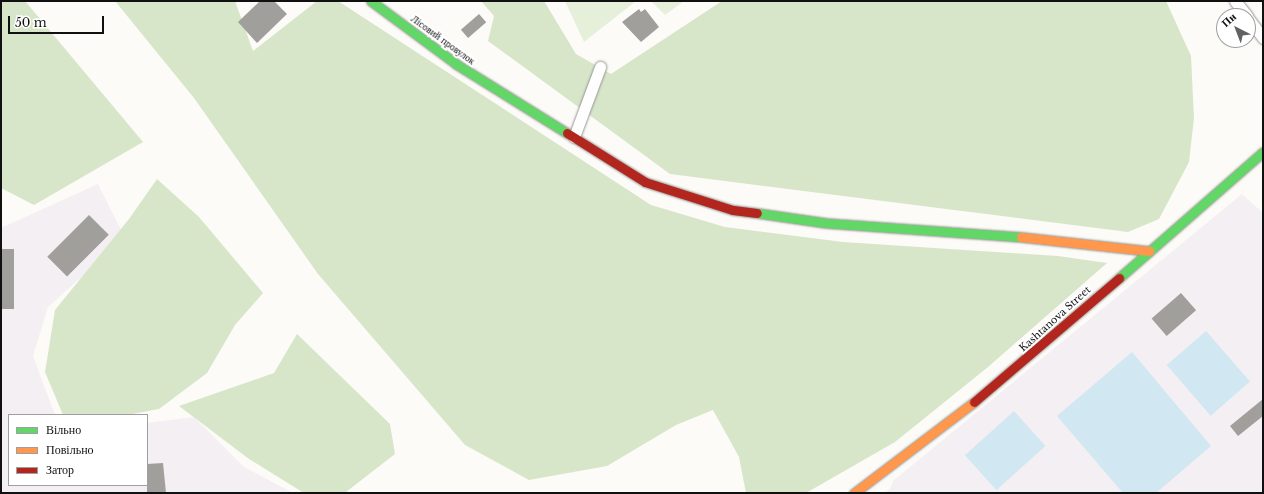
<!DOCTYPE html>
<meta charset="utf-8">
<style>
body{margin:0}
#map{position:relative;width:1264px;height:494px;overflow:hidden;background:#fcfbf7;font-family:"Libre Baskerville",serif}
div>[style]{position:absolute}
.industrial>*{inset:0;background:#f4eff2}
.green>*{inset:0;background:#e6efda}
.forest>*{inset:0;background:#d7e6c9}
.water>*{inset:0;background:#d1e7f1;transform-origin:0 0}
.building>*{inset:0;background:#a09f9c;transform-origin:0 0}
.roads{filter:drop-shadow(0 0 1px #969694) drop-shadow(0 0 1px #969694)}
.street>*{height:11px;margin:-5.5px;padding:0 5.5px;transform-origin:5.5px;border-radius:5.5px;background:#fffefe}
.fast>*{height:9px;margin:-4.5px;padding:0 4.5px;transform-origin:4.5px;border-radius:4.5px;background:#63d668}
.slow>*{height:9px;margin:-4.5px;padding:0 4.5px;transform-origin:4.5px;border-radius:4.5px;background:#ff974d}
.jam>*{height:9px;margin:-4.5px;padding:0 4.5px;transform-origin:4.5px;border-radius:4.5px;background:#b3261e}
span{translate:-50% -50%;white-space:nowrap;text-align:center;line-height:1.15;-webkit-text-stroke:4px #fff;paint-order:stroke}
.street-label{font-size:10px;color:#101010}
.frame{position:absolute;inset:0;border:2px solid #101010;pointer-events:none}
.legend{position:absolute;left:8px;top:414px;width:140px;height:72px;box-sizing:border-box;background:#fff;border:1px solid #9f9f9f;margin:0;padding:5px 7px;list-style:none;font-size:12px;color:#101010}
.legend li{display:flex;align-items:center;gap:8px;height:20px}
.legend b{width:20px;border:1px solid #9f9f9f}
.north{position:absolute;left:1216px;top:8px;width:40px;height:40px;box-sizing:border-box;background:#fff;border:1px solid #9f9f9f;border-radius:50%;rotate:318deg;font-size:11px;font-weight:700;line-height:16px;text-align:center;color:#101010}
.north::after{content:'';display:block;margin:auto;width:14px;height:18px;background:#636261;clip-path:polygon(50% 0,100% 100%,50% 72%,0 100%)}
.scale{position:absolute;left:8px;top:16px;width:96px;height:18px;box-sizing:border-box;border:2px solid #101010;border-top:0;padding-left:5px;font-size:12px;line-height:14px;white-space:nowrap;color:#101010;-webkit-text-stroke:3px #fff;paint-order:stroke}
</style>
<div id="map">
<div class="industrial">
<i style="clip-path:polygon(98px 184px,125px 238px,48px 307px,33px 356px,55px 415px,9px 415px,9px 485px,147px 485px,147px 423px,194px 417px,244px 467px,293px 493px,1px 493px,1px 228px)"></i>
<i style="clip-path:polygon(1242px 194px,1263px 213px,1263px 493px,884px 493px,890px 489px,893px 481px)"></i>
</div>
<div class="green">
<i style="clip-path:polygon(565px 1px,636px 1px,584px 42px)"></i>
<i style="clip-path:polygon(651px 1px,684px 1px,665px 15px)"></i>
</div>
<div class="forest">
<i style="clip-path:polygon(1px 1px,25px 1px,143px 142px,34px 205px,1px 188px)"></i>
<i style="clip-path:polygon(115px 1px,235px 1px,253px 51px,317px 1px,338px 1px,651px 205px,725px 227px,843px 242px,1058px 256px,1107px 263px,988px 367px,895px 442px,806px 493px,746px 493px,739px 457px,713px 410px,676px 425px,607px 466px,529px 480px,465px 445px,318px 274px,194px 98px)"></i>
<i style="clip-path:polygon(481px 1px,544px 1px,576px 54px,611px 74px,722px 1px,1166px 1px,1191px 56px,1194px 118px,1189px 162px,1159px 219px,1128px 232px,670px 174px,488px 41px,494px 16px)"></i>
<i style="clip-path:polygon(157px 179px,199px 217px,263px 293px,235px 325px,207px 373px,159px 409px,127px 415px,63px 415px,45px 372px,55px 310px,129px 219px)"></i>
<i style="clip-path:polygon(297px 334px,390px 424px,395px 454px,346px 492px,304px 493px,249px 459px,179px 406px,274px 373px)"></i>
</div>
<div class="water">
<i style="left:1206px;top:331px;width:67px;height:52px;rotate:49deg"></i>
<i style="clip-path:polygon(1132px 352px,1211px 446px,1156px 493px,1123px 493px,1057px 416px)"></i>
<i style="left:1014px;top:411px;width:47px;height:66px;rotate:48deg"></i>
</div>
<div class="building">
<i style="clip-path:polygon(260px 1px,274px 1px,287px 14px,257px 43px,238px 22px)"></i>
<i style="clip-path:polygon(639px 9px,641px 12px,645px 9px,659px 27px,641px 42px,622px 22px)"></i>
<i style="left:479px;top:14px;width:11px;height:24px;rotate:49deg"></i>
<i style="left:89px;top:215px;width:28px;height:59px;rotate:45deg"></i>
<i style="left:1px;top:249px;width:13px;height:60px"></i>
<i style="left:1181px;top:293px;width:23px;height:39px;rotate:49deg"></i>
<i style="clip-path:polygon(1263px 399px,1263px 416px,1238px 436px,1230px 426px)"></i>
<i style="clip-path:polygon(163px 463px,166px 493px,147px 493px,147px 464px)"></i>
</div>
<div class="roads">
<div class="street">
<i style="left:1235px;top:1px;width:19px;rotate:51deg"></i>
<i style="left:1248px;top:18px;width:25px;rotate:53deg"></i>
<i style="left:574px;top:137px;width:75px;rotate:-69.6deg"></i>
</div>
<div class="fast">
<i style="left:371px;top:1px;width:106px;rotate:36.5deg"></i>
<i style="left:456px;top:64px;width:131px;rotate:31.9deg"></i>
<i style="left:757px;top:213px;width:70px;rotate:8.2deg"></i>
<i style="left:826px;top:223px;width:196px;rotate:4.1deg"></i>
<i style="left:1119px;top:278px;width:191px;rotate:-41.2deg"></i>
</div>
<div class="slow">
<i style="left:1021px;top:237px;width:129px;rotate:6.2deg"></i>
<i style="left:854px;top:493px;width:151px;rotate:-37.2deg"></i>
</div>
<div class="jam">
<i style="left:567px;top:133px;width:92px;rotate:32.1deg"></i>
<i style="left:645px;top:182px;width:92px;rotate:17.7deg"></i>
<i style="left:733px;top:210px;width:24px;rotate:7deg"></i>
<i style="left:974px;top:402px;width:191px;rotate:-40.5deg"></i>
</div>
</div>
<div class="street-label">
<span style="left:443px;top:40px;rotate:36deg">Лісовий провулок</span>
<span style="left:1055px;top:319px;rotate:-42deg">Kashtanova Street</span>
</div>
<div class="frame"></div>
<ul class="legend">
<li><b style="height:5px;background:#63d668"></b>Вільно</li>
<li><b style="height:5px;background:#ff974d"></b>Повільно</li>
<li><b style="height:5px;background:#b3261e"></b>Затор</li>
</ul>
<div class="north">Пн</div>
<div class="scale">50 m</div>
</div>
